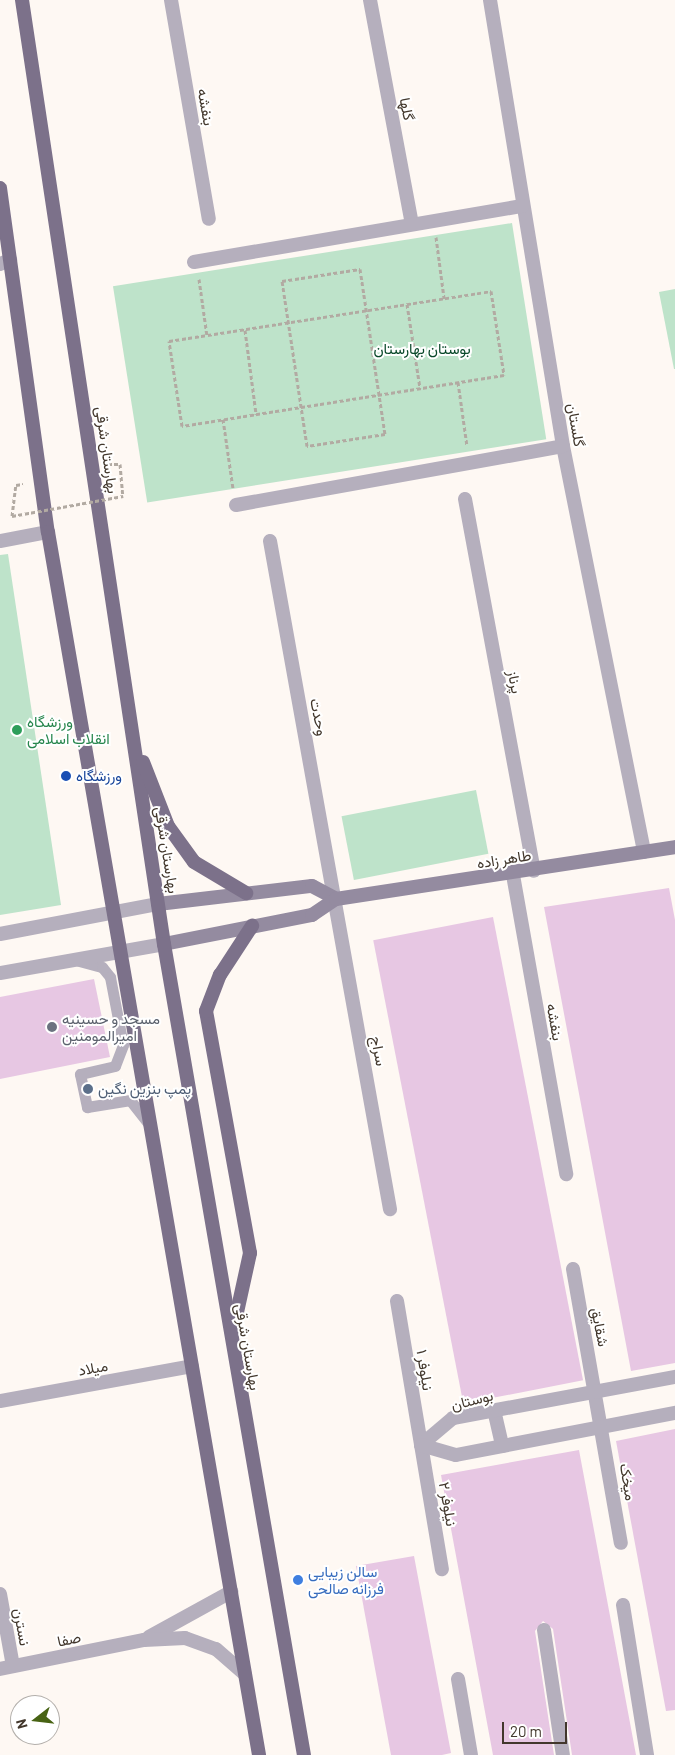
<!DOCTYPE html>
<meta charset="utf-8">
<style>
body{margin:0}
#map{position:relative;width:675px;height:1755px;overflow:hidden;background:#fef8f3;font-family:Barlow,Vazirmatn,sans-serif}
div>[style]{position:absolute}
.green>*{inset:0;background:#bee3ca;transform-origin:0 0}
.building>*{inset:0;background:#e7c7e3;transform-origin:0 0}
.path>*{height:3px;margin-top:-1.5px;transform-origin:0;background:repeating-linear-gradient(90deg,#b2aaa2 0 4px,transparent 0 6.5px)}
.service>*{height:11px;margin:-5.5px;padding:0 5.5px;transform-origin:5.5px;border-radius:5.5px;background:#b5afbd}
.minor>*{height:14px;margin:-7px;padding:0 7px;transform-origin:7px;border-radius:7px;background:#b5afbd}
.tertiary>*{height:14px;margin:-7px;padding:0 7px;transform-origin:7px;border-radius:7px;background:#b5afbd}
.secondary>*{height:14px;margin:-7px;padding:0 7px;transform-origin:7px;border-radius:7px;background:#948ba0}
.primary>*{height:14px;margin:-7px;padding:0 7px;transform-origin:7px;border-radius:7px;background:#7c718a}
.path-bridge>*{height:3px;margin-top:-1.5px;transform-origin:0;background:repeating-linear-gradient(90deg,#b2aaa2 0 4px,transparent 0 6.5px)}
.dots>*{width:14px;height:14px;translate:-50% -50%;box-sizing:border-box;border:2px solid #fff;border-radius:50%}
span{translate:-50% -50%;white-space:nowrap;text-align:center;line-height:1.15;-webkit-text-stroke:4px #fff;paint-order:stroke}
.street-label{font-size:15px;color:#42372c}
.park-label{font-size:15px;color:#084829}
.leisure-label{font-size:15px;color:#27864d}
.left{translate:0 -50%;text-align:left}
.transit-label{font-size:15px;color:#164399}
.worship-label{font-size:15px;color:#5b616d}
.service-label{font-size:15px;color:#4e5e75}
.shop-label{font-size:15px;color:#366cbe}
.north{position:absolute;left:10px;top:1695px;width:50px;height:50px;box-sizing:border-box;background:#fff;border:1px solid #b3afab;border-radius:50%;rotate:254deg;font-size:14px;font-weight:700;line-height:20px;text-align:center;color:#42372c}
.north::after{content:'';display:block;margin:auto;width:18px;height:22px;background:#486314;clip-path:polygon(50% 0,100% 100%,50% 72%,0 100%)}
.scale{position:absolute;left:502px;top:1722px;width:65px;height:22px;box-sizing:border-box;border:2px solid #42372c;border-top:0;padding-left:6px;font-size:15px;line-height:18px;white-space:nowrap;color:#42372c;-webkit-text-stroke:4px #fff;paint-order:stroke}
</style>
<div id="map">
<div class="green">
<i style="left:512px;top:223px;width:219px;height:404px;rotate:81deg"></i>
<i style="clip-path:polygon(675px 289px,675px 369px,674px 369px,659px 292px)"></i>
<i style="clip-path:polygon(8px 554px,61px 905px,0 915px,0 555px)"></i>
<i style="left:476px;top:790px;width:65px;height:137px;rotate:79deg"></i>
</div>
<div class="building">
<i style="clip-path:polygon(669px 888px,675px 920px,675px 1363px,631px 1371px,544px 907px)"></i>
<i style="left:493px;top:917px;width:472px;height:122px;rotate:79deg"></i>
<i style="clip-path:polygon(94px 979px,110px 1057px,0 1079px,0 997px)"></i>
<i style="clip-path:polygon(675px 1429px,675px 1710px,666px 1711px,616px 1441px)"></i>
<i style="clip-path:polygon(579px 1450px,636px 1755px,572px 1755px,553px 1629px,543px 1621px,535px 1631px,554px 1755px,493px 1755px,441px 1475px)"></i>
<i style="clip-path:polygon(414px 1556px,451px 1753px,442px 1755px,391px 1755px,356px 1566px)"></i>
</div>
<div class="path">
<i style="left:436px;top:237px;width:62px;rotate:82.5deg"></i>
<i style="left:360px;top:269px;width:167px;rotate:81.4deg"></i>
<i style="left:385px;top:434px;width:79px;rotate:171.3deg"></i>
<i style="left:307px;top:446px;width:167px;rotate:-98.6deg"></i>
<i style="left:282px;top:281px;width:79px;rotate:-8.7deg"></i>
<i style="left:199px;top:279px;width:58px;rotate:82deg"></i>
<i style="left:491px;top:291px;width:85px;rotate:81.2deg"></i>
<i style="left:504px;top:375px;width:326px;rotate:171deg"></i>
<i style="left:182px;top:426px;width:86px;rotate:-98.7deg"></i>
<i style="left:169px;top:341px;width:326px;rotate:-8.8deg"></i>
<i style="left:407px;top:304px;width:85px;rotate:81.2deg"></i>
<i style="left:245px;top:330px;width:85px;rotate:82.5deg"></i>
<i style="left:458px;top:382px;width:65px;rotate:82deg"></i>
<i style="left:223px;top:419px;width:70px;rotate:81.8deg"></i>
<i style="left:108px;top:464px;width:12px"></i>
<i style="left:120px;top:464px;width:32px;rotate:85deg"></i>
<i style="left:12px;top:516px;width:31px;rotate:-83deg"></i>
<i style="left:16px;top:485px;width:7px;rotate:-8deg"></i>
</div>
<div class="service">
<i style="left:79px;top:961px;width:24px;rotate:15deg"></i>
<i style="left:102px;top:967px;width:13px;rotate:51deg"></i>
<i style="left:110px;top:977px;width:69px;rotate:79.2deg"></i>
<i style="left:123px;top:1045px;width:22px;rotate:111deg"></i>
<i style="left:115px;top:1066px;width:36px;rotate:167deg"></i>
<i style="left:80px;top:1074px;width:34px;rotate:78deg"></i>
<i style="left:87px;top:1107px;width:44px;rotate:-9.2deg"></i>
<i style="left:130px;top:1100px;width:31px;rotate:52deg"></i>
</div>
<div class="minor">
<i style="left:171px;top:0;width:222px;rotate:80.2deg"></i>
<i style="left:370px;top:0;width:228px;rotate:79.4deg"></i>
<i style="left:490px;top:0;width:452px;rotate:80.7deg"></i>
<i style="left:563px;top:446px;width:414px;rotate:78.7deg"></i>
<i style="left:194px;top:262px;width:333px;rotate:-9.7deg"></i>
<i style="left:0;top:264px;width:11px;rotate:-22deg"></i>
<i style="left:465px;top:499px;width:378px;rotate:79.5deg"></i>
<i style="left:236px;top:505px;width:332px;rotate:-10.2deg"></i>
<i style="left:0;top:541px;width:49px;rotate:-10.6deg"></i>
<i style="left:270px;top:541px;width:679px;rotate:79.82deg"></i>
<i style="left:513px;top:875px;width:304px;rotate:79.9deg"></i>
<i style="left:573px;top:1269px;width:278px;rotate:80.1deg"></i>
<i style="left:397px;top:1301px;width:272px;rotate:80.5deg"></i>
<i style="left:0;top:1401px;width:195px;rotate:-10.3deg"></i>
<i style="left:0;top:1594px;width:73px;rotate:79.8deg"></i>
<i style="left:623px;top:1605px;width:152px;rotate:80.9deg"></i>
<i style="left:544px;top:1630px;width:126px;rotate:81.4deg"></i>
<i style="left:458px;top:1679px;width:77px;rotate:80.3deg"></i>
</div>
<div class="tertiary">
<i style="left:0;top:934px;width:161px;rotate:-10.8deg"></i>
<i style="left:0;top:973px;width:167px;rotate:-10deg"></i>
<i style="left:494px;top:1410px;width:37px;rotate:77deg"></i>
<i style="left:421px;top:1445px;width:42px;rotate:-40.2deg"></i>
<i style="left:453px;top:1418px;width:226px;rotate:-10.5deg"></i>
<i style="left:421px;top:1445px;width:36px;rotate:16deg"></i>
<i style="left:456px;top:1455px;width:223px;rotate:-10.9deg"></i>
<i style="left:149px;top:1637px;width:94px;rotate:-28.8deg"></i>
<i style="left:0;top:1669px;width:147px;rotate:-11.4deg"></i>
<i style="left:144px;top:1640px;width:41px;rotate:-2.8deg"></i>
<i style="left:185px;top:1638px;width:33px;rotate:20deg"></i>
<i style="left:216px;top:1649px;width:38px;rotate:41deg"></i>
</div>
<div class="secondary">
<i style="left:158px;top:904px;width:155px;rotate:-6.7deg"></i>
<i style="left:312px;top:886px;width:27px;rotate:28deg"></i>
<i style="left:164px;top:944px;width:151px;rotate:-11.1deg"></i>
<i style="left:312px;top:915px;width:29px;rotate:-34deg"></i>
<i style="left:336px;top:899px;width:343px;rotate:-8.7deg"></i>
</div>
<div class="primary">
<i style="left:22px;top:0;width:955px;rotate:81.45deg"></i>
<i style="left:164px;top:944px;width:823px;rotate:80.21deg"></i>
<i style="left:0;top:188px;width:347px;rotate:82.1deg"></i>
<i style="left:48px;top:532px;width:1241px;rotate:80.21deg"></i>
<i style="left:143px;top:762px;width:69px;rotate:68.7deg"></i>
<i style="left:168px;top:826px;width:44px;rotate:54.2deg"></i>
<i style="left:194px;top:862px;width:61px;rotate:30.8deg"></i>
<i style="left:232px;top:1335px;width:84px;rotate:-77.6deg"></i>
<i style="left:250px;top:1253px;width:246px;rotate:-100.3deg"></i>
<i style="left:206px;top:1011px;width:39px;rotate:-69deg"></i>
<i style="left:220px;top:975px;width:59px;rotate:-56.9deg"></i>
</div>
<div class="path-bridge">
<i style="left:12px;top:516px;width:113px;rotate:-10.2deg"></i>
</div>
<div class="dots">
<i style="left:17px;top:730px;background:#2e9e5b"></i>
<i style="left:66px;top:776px;background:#1a4fb4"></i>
<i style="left:52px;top:1027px;background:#6b7280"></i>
<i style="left:88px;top:1089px;background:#5c6f8a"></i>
<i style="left:298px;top:1580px;background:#3f7fe0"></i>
</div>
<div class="street-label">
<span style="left:206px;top:107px;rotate:80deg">بنفشه</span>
<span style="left:407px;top:109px;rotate:79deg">گلها</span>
<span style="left:576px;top:425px;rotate:80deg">گلستان</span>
<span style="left:107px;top:450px;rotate:82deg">بهارستان شرقی</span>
<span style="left:515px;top:682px;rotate:79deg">پرناز</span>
<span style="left:319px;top:717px;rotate:79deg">وحدت</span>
<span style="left:167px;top:850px;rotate:81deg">بهارستان شرقی</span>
<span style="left:504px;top:859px;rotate:-9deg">طاهر زاده</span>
<span style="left:555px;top:1022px;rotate:80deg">بنفشه</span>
<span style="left:379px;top:1051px;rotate:80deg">سراج</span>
<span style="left:600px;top:1327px;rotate:79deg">شقایق</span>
<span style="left:248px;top:1347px;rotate:80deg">بهارستان شرقی</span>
<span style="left:93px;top:1368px;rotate:-10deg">میلاد</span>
<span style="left:425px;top:1370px;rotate:81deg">نیلوفر ۱</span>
<span style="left:472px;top:1400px;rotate:-14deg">بوستان</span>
<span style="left:628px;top:1482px;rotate:81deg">میخک</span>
<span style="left:448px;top:1504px;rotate:80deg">نیلوفر ۲</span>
<span style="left:22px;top:1627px;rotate:80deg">نسترن</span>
<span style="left:69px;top:1639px;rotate:-12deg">صفا</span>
</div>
<div class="park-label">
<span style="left:422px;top:349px">بوستان بهارستان</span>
</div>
<div class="leisure-label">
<span class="left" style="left:27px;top:730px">ورزشگاه<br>انقلاب اسلامی</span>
</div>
<div class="transit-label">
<span class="left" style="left:76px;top:776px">ورزشگاه</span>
</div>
<div class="worship-label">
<span class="left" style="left:62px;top:1027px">مسجد و حسینیه<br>امیرالمومنین</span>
</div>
<div class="service-label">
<span class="left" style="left:98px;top:1089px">پمپ بنزین نگین</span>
</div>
<div class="shop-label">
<span class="left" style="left:308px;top:1580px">سالن زیبایی<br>فرزانه صالحی</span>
</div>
<div class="north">N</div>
<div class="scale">20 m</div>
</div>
